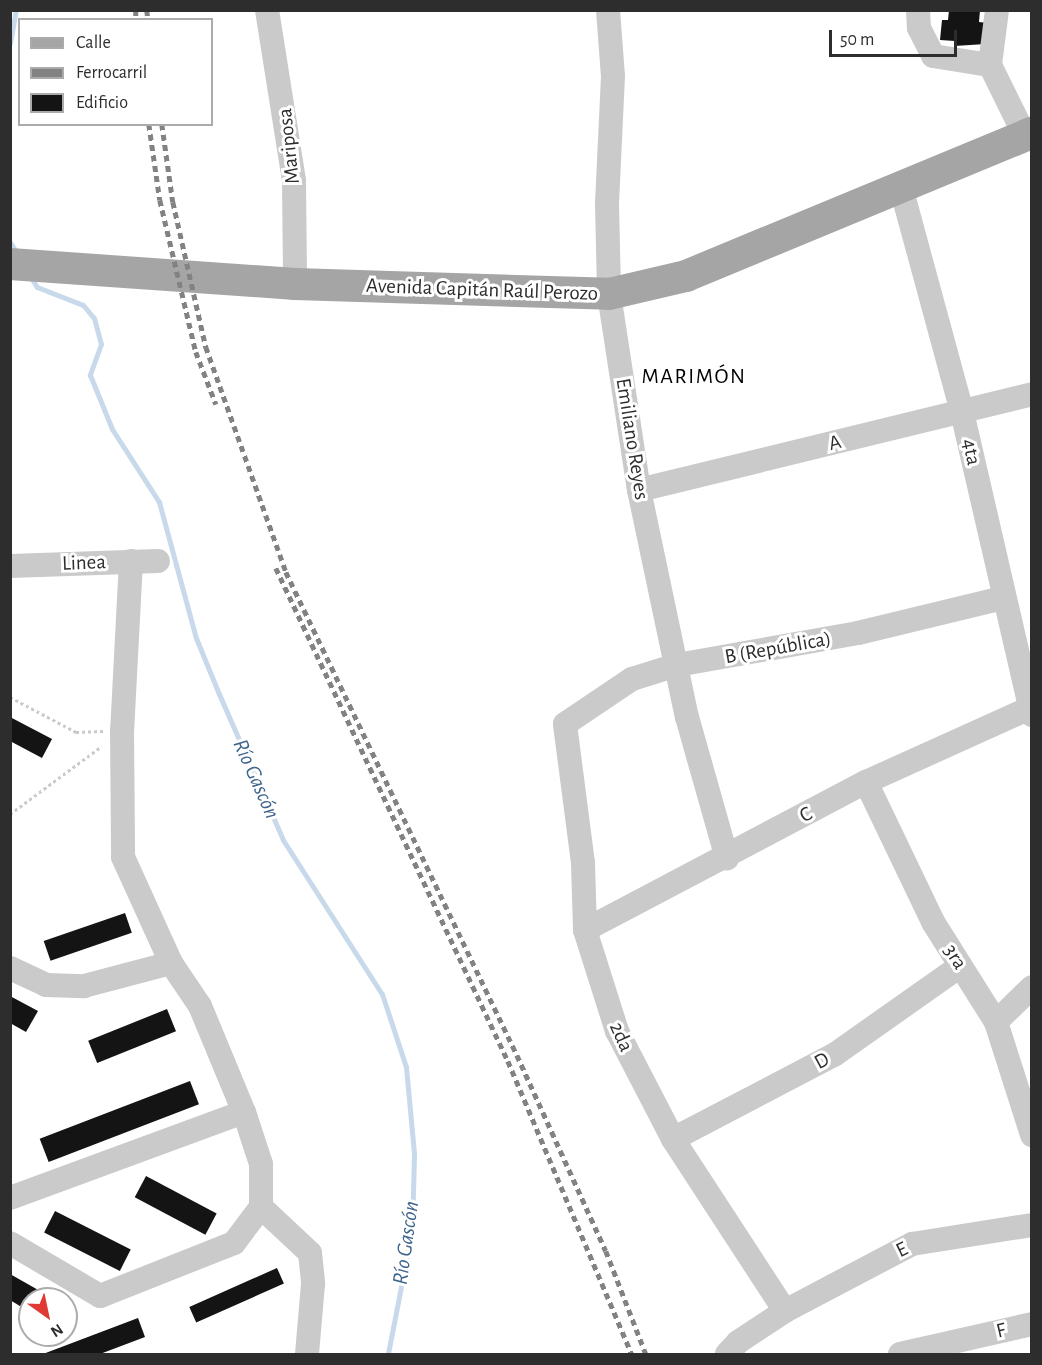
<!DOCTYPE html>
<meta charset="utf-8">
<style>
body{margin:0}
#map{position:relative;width:1042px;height:1365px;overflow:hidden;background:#fff;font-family:"Alegreya Sans",sans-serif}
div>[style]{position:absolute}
.stream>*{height:5px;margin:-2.5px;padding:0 2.5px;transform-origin:2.5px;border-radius:2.5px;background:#c7d9ea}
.building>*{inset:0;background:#141414;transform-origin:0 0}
.path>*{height:3px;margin-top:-1.5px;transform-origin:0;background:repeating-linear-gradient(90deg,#cacaca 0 3px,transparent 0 6px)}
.minor>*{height:24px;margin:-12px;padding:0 12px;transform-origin:12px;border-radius:12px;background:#cacaca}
.major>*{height:32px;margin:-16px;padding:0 16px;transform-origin:16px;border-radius:16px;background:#a5a5a5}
.rail>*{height:4.5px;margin-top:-2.25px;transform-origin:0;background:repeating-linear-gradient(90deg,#828282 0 6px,transparent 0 10.5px)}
span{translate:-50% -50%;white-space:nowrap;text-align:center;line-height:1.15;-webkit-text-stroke:6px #fff;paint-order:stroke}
.street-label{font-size:21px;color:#2d2d2d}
.neighbourhood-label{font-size:22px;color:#000;letter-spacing:1.5px}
.water-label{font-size:22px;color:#3e658c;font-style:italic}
.frame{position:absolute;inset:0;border:12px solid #2d2d2d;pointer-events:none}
.legend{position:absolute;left:18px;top:18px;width:195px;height:108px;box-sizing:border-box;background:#fff;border:2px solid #ababab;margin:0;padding:8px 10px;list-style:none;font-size:18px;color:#2d2d2d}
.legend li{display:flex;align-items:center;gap:12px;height:30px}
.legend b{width:30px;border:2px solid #ababab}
.north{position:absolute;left:18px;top:1287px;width:60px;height:60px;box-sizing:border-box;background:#fff;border:2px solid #ababab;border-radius:50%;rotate:147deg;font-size:16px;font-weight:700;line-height:24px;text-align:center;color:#2d2d2d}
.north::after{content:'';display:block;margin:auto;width:21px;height:27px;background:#df3a34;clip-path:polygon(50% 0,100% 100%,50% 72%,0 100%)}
.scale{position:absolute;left:829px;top:30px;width:128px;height:27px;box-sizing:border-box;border:3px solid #2d2d2d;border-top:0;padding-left:8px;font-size:18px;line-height:21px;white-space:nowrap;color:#2d2d2d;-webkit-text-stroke:4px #fff;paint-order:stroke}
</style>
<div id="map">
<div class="stream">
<i style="left:10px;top:43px;width:34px;rotate:-80deg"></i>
<i style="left:10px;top:242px;width:13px;rotate:58deg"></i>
<i style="left:30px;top:276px;width:13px;rotate:58deg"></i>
<i style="left:37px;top:287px;width:49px;rotate:21.4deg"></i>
<i style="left:83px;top:305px;width:17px;rotate:50deg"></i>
<i style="left:94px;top:318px;width:27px;rotate:75deg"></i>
<i style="left:101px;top:344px;width:33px;rotate:110deg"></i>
<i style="left:90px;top:375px;width:58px;rotate:67.8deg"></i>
<i style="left:112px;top:429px;width:87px;rotate:57.2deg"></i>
<i style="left:159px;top:502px;width:141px;rotate:74.8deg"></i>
<i style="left:196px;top:638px;width:61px;rotate:67.7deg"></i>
<i style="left:219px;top:694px;width:159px;rotate:66.3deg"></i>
<i style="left:283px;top:840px;width:183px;rotate:57.3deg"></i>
<i style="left:382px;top:994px;width:77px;rotate:71.8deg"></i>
<i style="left:406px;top:1067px;width:87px;rotate:84.7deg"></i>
<i style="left:414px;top:1154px;width:76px;rotate:91.5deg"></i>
<i style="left:412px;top:1230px;width:126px;rotate:101deg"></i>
</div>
<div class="building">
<i style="clip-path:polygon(949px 10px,980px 10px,979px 22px,988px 23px,986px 44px,954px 46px,955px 41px,940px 40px,942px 20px,948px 20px)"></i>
<i style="clip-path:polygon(10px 717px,52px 739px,42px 758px,10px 741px)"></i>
<i style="left:125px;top:913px;width:21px;height:86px;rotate:71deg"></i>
<i style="clip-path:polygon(10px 996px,38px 1011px,26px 1032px,10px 1023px)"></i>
<i style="left:167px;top:1009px;width:24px;height:85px;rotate:68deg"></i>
<i style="left:190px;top:1081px;width:25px;height:161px;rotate:69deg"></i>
<i style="left:146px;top:1176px;width:80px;height:24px;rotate:28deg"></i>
<i style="left:55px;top:1211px;width:85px;height:24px;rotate:27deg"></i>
<i style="left:277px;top:1268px;width:17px;height:96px;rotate:66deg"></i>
<i style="clip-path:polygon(10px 1274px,40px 1291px,30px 1299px,28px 1311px,10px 1300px)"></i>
<i style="clip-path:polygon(138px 1318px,145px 1337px,100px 1354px,43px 1354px)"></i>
</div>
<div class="path">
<i style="left:10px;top:697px;width:75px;rotate:27.9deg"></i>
<i style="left:76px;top:732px;width:27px;rotate:-2deg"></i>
<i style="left:10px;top:814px;width:114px;rotate:-36.5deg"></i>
</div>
<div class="minor">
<i style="left:267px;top:10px;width:173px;rotate:81deg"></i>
<i style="left:294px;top:181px;width:103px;rotate:89.4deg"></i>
<i style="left:608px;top:10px;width:66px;rotate:85.7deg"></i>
<i style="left:613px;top:76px;width:127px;rotate:92.7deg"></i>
<i style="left:607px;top:203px;width:91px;rotate:88.7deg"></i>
<i style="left:609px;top:294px;width:198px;rotate:81.3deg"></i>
<i style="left:639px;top:490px;width:232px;rotate:78.1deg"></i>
<i style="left:687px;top:717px;width:147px;rotate:74.2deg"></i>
<i style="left:918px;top:10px;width:18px;rotate:87deg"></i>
<i style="left:919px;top:28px;width:31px;rotate:63deg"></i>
<i style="left:933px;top:56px;width:58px;rotate:9deg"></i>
<i style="left:997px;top:10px;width:55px;rotate:97.3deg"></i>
<i style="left:990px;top:65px;width:79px;rotate:63.8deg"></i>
<i style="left:902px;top:191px;width:229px;rotate:74.8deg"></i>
<i style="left:962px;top:412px;width:311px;rotate:77deg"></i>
<i style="left:639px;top:490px;width:405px;rotate:-13.7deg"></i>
<i style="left:131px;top:561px;width:170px;rotate:93deg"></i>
<i style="left:122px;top:731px;width:126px;rotate:89.5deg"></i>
<i style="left:123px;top:857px;width:116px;rotate:65.6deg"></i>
<i style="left:10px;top:566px;width:148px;rotate:-1.9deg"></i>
<i style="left:866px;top:782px;width:155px;rotate:64.4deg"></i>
<i style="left:933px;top:922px;width:118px;rotate:57.8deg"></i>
<i style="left:996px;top:1022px;width:119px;rotate:72.3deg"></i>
<i style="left:585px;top:930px;width:318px;rotate:-27.8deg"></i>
<i style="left:866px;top:782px;width:182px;rotate:-24.3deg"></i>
<i style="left:10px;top:968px;width:40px;rotate:25deg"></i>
<i style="left:46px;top:985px;width:38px;rotate:2deg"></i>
<i style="left:84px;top:986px;width:90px;rotate:-14.8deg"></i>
<i style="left:171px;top:963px;width:52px;rotate:56deg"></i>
<i style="left:200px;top:1006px;width:115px;rotate:67.5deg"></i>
<i style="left:244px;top:1112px;width:55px;rotate:71.9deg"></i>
<i style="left:261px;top:1164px;width:43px;rotate:90deg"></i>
<i style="left:261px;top:1207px;width:45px;rotate:126.9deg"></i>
<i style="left:234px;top:1243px;width:144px;rotate:158.4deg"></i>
<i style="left:100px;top:1296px;width:104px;rotate:-149.5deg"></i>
<i style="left:996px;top:1022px;width:50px;rotate:-44.2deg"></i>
<i style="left:673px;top:1139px;width:182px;rotate:-27.6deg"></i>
<i style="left:834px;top:1055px;width:154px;rotate:-35.2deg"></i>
<i style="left:10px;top:1198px;width:249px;rotate:-20.2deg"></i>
<i style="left:261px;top:1207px;width:67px;rotate:43.2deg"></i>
<i style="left:310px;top:1253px;width:31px;rotate:84deg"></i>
<i style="left:313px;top:1284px;width:70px;rotate:94.9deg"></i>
<i style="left:785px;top:1311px;width:205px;rotate:-123.1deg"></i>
<i style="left:673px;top:1139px;width:122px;rotate:-117.4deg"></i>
<i style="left:617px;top:1031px;width:106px;rotate:-107.6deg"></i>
<i style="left:585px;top:930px;width:67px;rotate:-91.7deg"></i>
<i style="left:583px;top:863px;width:140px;rotate:-97.4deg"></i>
<i style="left:565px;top:724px;width:81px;rotate:-33.9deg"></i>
<i style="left:632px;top:679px;width:47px;rotate:-17.3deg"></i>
<i style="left:677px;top:665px;width:184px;rotate:-10deg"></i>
<i style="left:858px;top:633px;width:149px;rotate:-13.6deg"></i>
<i style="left:727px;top:1354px;width:16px;rotate:-47deg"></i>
<i style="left:738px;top:1342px;width:56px;rotate:-33.4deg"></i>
<i style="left:785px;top:1311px;width:144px;rotate:-27.8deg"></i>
<i style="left:912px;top:1244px;width:121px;rotate:-9deg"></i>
<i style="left:900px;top:1354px;width:135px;rotate:-12.8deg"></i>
</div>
<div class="major">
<i style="left:10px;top:264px;width:286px;rotate:4deg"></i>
<i style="left:295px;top:284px;width:314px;rotate:1.8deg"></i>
<i style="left:609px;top:294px;width:79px;rotate:-13.2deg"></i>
<i style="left:686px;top:276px;width:374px;rotate:-22.5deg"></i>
</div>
<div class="rail">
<i style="left:136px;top:10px;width:10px;rotate:90deg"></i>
<i style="left:147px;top:10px;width:10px;rotate:84deg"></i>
<i style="left:149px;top:124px;width:77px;rotate:81.8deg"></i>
<i style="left:160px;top:200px;width:156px;rotate:76.7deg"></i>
<i style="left:196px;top:352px;width:56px;rotate:69deg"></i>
<i style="left:162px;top:124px;width:79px;rotate:82deg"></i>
<i style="left:173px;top:202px;width:149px;rotate:77.2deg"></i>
<i style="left:206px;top:347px;width:239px;rotate:70.4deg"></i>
<i style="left:286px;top:572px;width:535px;rotate:64.44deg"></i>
<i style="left:517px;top:1055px;width:215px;rotate:65.6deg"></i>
<i style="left:606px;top:1251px;width:110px;rotate:68.8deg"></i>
<i style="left:276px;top:568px;width:545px;rotate:64.8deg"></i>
<i style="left:508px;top:1061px;width:318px;rotate:67.1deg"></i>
</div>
<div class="street-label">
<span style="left:289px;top:146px;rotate:-96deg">Mariposa</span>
<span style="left:482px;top:290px;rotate:2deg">Avenida Capitán Raúl Perozo</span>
<span style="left:632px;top:439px;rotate:81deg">Emiliano Reyes</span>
<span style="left:835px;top:443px;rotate:-14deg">A</span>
<span style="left:971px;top:452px;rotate:78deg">4ta</span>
<span style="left:84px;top:563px;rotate:-2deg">Linea</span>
<span style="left:778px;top:648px;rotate:-10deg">B (República)</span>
<span style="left:806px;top:815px;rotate:-28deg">C</span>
<span style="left:955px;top:957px;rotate:58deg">3ra</span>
<span style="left:621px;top:1037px;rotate:66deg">2da</span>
<span style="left:822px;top:1061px;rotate:-28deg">D</span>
<span style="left:902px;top:1250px;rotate:-26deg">E</span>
<span style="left:1001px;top:1331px;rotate:-13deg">F</span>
</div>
<div class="neighbourhood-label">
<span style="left:694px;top:377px">MARIMÓN</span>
</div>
<div class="water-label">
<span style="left:256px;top:779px;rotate:66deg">Río Gascón</span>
<span style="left:406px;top:1243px;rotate:-82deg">Río Gascón</span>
</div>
<div class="frame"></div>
<ul class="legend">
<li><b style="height:8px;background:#a5a5a5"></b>Calle</li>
<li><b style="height:8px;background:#828282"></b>Ferrocarril</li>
<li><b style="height:16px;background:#141414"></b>Edificio</li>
</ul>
<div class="north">N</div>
<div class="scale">50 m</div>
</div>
